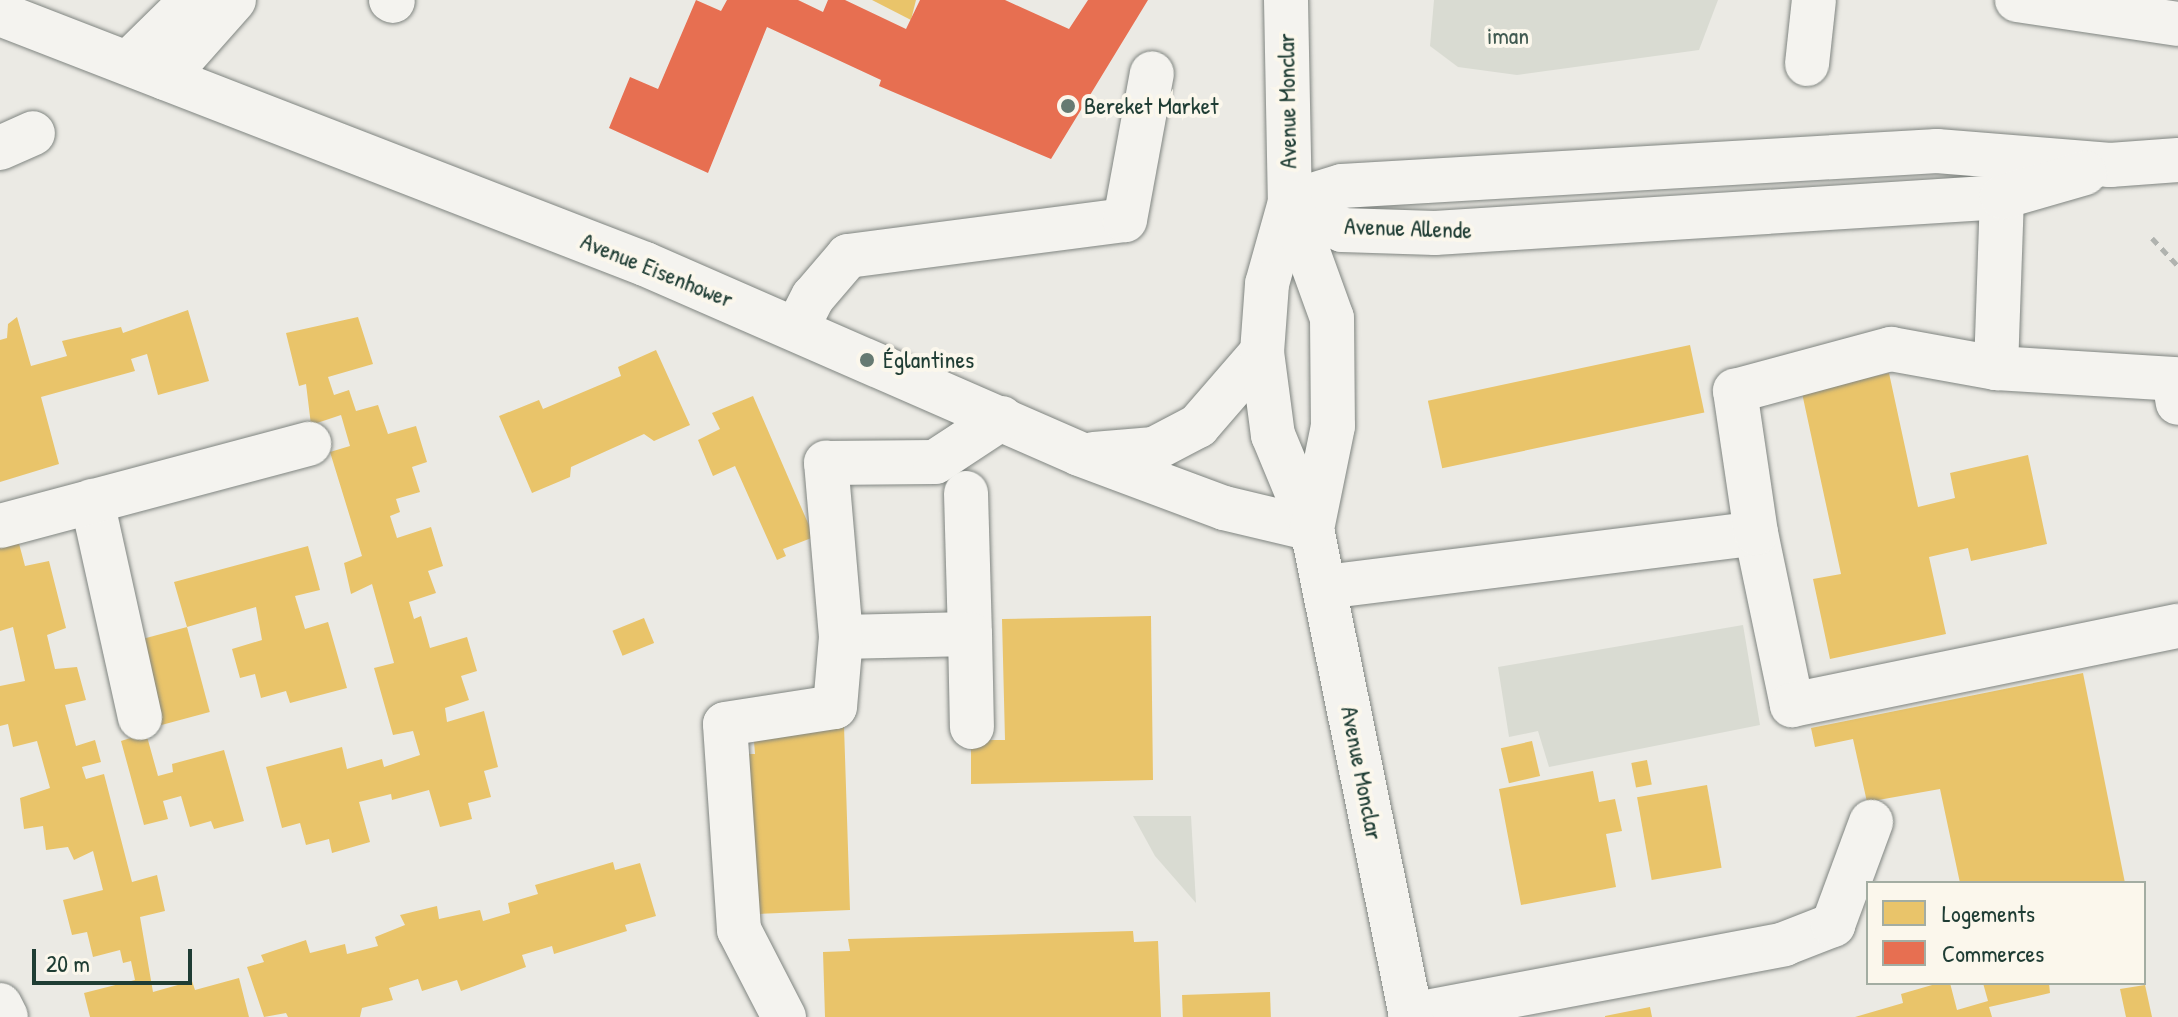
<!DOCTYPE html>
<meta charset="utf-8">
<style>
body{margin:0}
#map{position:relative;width:2178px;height:1017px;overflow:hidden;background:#ebeae4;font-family:"Patrick Hand",sans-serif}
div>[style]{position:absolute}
.green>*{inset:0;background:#d9dbd2}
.homes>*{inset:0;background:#e9c46a;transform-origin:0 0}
.shops>*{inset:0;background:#e76f51}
.path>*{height:5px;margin-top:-2.5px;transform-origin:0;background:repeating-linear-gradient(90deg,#b0b3af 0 8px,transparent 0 14px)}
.roads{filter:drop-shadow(0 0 2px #808581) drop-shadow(0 0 2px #808581)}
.minor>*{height:44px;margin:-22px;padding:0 22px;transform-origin:22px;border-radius:22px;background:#f4f3ef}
.major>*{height:44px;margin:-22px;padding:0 22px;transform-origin:22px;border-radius:22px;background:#f4f3ef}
.dots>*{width:22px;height:22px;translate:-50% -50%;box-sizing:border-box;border:4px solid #fbf7ec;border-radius:50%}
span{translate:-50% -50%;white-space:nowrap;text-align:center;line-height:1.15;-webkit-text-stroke:8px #fbf7ec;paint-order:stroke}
.park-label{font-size:24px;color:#415a51}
.street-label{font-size:24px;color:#1f3d34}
.poi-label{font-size:24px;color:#1f3d34}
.left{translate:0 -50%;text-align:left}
.legend{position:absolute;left:1866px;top:881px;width:280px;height:104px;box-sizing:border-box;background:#fbf7ec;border:2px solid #a3ada2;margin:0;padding:10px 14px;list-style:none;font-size:24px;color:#1f3d34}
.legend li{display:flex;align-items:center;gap:16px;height:40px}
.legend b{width:40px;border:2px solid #a3ada2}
.scale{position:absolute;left:32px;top:949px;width:160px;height:36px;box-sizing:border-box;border:4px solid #1f3d34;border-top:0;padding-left:10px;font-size:24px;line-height:28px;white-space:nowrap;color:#1f3d34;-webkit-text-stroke:6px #fbf7ec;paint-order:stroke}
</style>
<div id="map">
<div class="green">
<i style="clip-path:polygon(1434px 0,1718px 0,1699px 50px,1517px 75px,1458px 67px,1430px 46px)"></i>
<i style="clip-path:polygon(1743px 625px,1760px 725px,1549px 767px,1538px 731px,1509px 737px,1498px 667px)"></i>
<i style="clip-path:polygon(1133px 816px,1191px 816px,1196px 903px,1155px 856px)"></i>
</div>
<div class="homes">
<i style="clip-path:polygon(872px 0,916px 0,911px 20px)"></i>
<i style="clip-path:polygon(188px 310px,209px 381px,158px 395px,147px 354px,131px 359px,135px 371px,41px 397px,59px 464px,0 482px,0 340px,7px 338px,8px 324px,17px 317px,31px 366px,67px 356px,62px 341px,121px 327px,123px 333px)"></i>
<i style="clip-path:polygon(358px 317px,373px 364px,328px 377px,334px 395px,349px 390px,356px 411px,378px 405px,388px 434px,416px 426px,427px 462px,412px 467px,420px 492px,396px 499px,400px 512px,390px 516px,397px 538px,431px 527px,443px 566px,428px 571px,436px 593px,409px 602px,414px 619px,421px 616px,430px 648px,467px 637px,477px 671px,461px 676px,469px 700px,445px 708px,447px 722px,484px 711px,498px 767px,484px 771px,491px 797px,468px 803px,472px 819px,440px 827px,429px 790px,392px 800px,391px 794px,359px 802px,370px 842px,332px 853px,329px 839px,306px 845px,300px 823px,282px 828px,266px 767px,342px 747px,347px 769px,382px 759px,384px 767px,420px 755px,413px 731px,393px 735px,374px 668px,394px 663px,372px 584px,351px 594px,344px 563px,362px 556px,330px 452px,350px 446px,341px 415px,311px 425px,306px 384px,299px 386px,286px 333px)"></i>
<i style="left:1690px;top:345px;width:69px;height:268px;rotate:78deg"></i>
<i style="clip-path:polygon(656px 350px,690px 425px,654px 441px,644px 434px,571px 467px,570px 477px,532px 493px,499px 416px,539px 400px,543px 409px,621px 376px,618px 367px)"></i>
<i style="clip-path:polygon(1889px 373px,1918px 507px,1955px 498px,1950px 473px,2028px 455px,2047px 544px,1971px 561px,1968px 548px,1929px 557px,1946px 634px,1830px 659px,1813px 579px,1841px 574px,1802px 393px)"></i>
<i style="clip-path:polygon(753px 396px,814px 537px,783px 549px,786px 556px,777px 560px,735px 466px,713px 476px,698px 440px,720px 429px,712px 413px)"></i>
<i style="clip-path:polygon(17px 536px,25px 566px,49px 561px,66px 628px,47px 635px,55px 669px,77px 667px,86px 700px,65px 705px,76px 746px,95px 740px,101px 762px,82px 767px,86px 779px,104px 774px,132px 882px,157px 875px,165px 911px,140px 917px,153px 992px,192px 981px,195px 990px,239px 978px,249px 1017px,90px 1017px,84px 993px,135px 980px,131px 961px,123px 963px,120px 950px,93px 957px,87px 932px,72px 935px,63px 900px,103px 890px,93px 851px,74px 860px,68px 847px,46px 850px,43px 826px,24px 829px,20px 798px,50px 788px,37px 741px,13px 747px,8px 724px,0 726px,0 686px,25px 681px,13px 627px,0 631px,0 540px)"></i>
<i style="clip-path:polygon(308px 546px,320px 590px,295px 596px,305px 629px,328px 622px,347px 688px,290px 703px,286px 691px,261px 698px,255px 674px,240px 678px,232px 649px,262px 640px,256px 607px,187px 627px,174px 582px)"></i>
<i style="clip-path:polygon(1151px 616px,1153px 780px,971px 784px,971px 740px,1005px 740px,1002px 619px)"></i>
<i style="left:644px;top:618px;width:27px;height:34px;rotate:68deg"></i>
<i style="left:187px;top:627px;width:88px;height:50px;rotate:75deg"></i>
<i style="clip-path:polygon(2083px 673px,2125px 883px,1960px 883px,1940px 789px,1867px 802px,1853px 739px,1815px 747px,1811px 728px)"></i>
<i style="clip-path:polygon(844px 726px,850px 910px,759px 914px,749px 754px,755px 754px,753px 729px)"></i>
<i style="clip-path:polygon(146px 733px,158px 776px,173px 772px,172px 764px,224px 750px,244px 821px,214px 829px,211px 821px,190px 827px,181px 796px,163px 801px,168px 819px,144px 825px,121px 741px)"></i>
<i style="left:1532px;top:741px;width:36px;height:32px;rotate:77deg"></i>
<i style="left:1647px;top:760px;width:25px;height:16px;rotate:79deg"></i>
<i style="clip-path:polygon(1593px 771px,1599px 802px,1615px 799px,1622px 831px,1606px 834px,1616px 887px,1521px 905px,1499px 789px)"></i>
<i style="left:1707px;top:785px;width:84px;height:71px;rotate:80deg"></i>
<i style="clip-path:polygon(613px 862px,615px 870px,640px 863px,656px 916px,625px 925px,627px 931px,554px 954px,552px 946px,522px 955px,526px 967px,461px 991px,457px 980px,422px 991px,418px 979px,389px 988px,393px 1000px,362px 1008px,360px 1017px,288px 1017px,286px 1013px,264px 1017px,247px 967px,264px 962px,261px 955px,306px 940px,310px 953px,345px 944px,347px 954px,378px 946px,375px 937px,405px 925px,400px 915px,437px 906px,439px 919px,480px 910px,483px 921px,510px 913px,508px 903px,538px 894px,535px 885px)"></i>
<i style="clip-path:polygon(1133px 931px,1134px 942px,1158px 941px,1161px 1017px,825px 1017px,823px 952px,850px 951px,848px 939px)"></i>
<i style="clip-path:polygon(1939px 983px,1950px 983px,1957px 1010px,1988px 1001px,1983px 983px,2049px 983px,2050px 993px,1989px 1007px,1992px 1017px,1855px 1017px,1903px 1003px,1901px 994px)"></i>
<i style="clip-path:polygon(2145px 985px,2152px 1017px,2126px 1017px,2120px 989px)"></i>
<i style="left:1270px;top:992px;width:25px;height:88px;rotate:88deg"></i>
<i style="clip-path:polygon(1650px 1007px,1652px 1017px,1605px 1017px,1605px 1016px)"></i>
</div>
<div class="shops">
<i style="clip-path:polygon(696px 0,721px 11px,727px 0,798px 0,823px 12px,828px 0,845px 0,906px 29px,920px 0,1005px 0,1069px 29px,1088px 0,1148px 0,1051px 159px,879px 86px,881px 80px,767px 27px,708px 173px,609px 128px,630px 77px,658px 89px)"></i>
</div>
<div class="path">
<i style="left:2152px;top:238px;width:38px;rotate:47deg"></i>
</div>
<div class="roads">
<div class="minor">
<i style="left:391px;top:0;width:2px;rotate:27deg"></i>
<i style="left:1286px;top:0;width:202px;rotate:88.9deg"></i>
<i style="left:2017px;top:0;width:163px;rotate:8.5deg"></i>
<i style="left:0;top:14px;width:692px;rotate:21.19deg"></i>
<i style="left:645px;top:264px;width:474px;rotate:23.6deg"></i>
<i style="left:1079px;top:454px;width:155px;rotate:20.4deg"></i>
<i style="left:1224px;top:508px;width:90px;rotate:13.4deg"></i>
<i style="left:128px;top:63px;width:90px;rotate:-44.5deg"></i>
<i style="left:1807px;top:64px;width:64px;rotate:-83.8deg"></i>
<i style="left:165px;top:78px;width:104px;rotate:-48.5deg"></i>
<i style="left:0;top:148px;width:36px;rotate:-24deg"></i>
<i style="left:797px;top:328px;width:35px;rotate:-63deg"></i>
<i style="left:813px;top:297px;width:54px;rotate:-49.5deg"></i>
<i style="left:848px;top:256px;width:279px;rotate:-7.4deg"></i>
<i style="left:1125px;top:220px;width:149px;rotate:-79.6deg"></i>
<i style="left:1996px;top:368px;width:171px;rotate:-88deg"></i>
<i style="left:1094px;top:454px;width:60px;rotate:-4.8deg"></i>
<i style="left:1154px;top:449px;width:50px;rotate:-27.6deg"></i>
<i style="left:1198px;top:426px;width:98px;rotate:-49.1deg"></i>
<i style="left:966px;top:493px;width:141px;rotate:88.4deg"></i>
<i style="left:970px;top:634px;width:129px;rotate:178.7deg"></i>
<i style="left:841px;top:637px;width:175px;rotate:-94.9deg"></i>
<i style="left:826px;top:463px;width:109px;rotate:-0.5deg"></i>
<i style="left:935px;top:462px;width:80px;rotate:-33.3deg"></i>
<i style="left:92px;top:501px;width:222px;rotate:77.5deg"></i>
<i style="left:0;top:526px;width:320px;rotate:-14.9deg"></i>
<i style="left:1756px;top:533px;width:176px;rotate:78.2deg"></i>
<i style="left:1792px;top:705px;width:394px;rotate:-11.6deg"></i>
<i style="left:1325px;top:587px;width:434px;rotate:-7.1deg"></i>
<i style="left:1756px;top:533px;width:144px;rotate:-98.4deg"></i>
<i style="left:1735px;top:391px;width:162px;rotate:-15.1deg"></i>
<i style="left:1891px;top:349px;width:107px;rotate:10.3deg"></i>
<i style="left:1996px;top:368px;width:178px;rotate:3.5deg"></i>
<i style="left:2174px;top:379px;width:24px;rotate:81deg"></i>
<i style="left:970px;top:634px;width:93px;rotate:88.8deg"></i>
<i style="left:0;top:1005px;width:13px;rotate:63deg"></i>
<i style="left:1410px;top:1015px;width:381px;rotate:-10.7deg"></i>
<i style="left:1784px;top:944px;width:53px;rotate:-21.2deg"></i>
<i style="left:1833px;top:925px;width:110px;rotate:-69.7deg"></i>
<i style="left:784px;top:1017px;width:98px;rotate:-117.3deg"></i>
<i style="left:739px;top:930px;width:206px;rotate:-93.9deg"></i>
<i style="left:725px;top:724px;width:111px;rotate:-8.8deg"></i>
<i style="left:835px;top:707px;width:70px;rotate:-85.1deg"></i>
</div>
<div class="major">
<i style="left:1290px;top:202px;width:54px;rotate:-17.1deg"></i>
<i style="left:1342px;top:186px;width:596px;rotate:-3.37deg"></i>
<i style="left:1937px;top:151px;width:174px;rotate:4.6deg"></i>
<i style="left:2110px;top:165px;width:68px;rotate:-4.2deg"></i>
<i style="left:1290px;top:202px;width:85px;rotate:105.7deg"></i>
<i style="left:1267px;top:284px;width:68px;rotate:94.2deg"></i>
<i style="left:1262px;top:352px;width:84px;rotate:82.5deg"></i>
<i style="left:1273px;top:435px;width:102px;rotate:67.5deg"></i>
<i style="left:1312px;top:529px;width:498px;rotate:78.5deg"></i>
<i style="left:1290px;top:202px;width:59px;rotate:28.3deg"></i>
<i style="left:1342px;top:230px;width:93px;rotate:1.8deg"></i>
<i style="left:1435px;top:233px;width:568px;rotate:-3.63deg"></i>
<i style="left:2002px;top:197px;width:86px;rotate:-16.1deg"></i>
<i style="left:1290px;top:202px;width:123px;rotate:70.1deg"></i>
<i style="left:1332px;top:318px;width:108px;rotate:89.5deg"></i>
<i style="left:1333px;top:426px;width:105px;rotate:101.5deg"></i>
</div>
</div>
<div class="dots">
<i style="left:1068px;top:106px;background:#667a72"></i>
<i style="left:867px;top:360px;background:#667a72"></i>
</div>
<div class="park-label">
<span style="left:1508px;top:36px">iman</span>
</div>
<div class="street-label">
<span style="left:1287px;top:101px;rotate:-91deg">Avenue Monclar</span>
<span style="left:1408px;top:228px;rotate:2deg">Avenue Allende</span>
<span style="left:657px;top:270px;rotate:22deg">Avenue Eisenhower</span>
<span style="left:1362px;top:773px;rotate:79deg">Avenue Monclar</span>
</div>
<div class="poi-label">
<span class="left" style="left:1084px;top:106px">Bereket Market</span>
<span class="left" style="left:883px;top:360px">Églantines</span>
</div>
<ul class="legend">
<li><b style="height:22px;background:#e9c46a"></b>Logements</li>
<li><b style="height:22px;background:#e76f51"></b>Commerces</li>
</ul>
<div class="scale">20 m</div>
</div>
